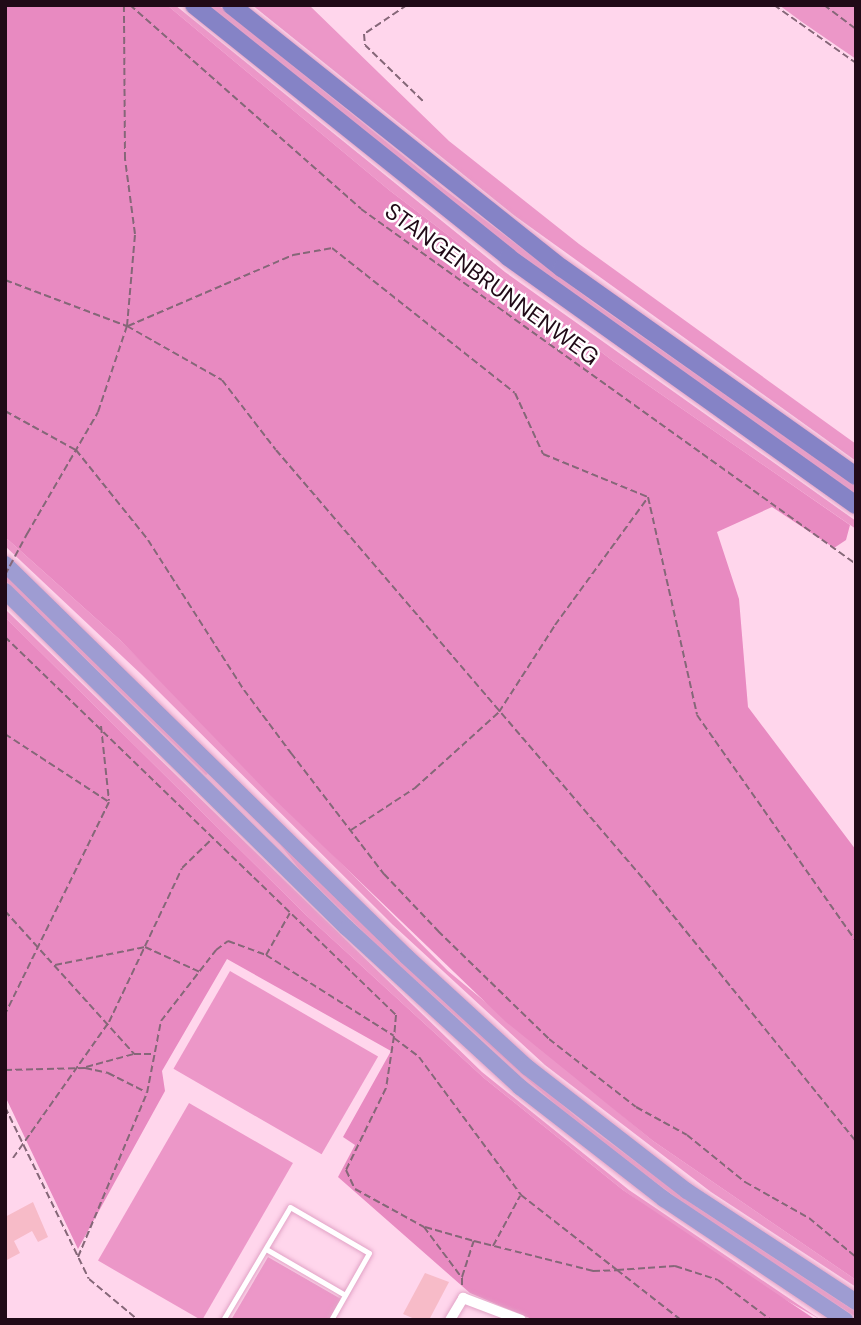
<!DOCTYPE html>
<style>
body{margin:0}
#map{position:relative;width:861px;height:1325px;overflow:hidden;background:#ffd6ec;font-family:"DM Sans",sans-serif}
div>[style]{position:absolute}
.green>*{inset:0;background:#ec97c8;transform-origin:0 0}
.forest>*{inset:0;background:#e88ac1}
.building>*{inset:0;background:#f7bbc8}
.path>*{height:2px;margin-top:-1px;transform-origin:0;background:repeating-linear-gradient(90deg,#856778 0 7px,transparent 0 10.5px)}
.roads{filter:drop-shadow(0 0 2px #e2a3c6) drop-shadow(0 0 2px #e2a3c6)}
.service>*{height:5px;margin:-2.5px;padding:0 2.5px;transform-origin:2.5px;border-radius:2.5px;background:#fff}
.minor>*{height:10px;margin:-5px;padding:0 5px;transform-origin:5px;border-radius:5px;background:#fff}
.trunk>*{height:16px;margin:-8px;padding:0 8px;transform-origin:8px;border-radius:8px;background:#9e9cd2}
.motorway>*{height:18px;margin:-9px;padding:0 9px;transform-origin:9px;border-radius:9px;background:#8583c6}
.path-bridge>*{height:2px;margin-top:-1px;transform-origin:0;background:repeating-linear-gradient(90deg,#856778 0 7px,transparent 0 10.5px)}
span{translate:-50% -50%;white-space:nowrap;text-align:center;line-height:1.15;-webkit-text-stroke:5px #fff;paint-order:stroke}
.street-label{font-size:23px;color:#200a17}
.frame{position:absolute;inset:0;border:7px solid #200a17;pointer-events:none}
</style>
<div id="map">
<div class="green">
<i style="clip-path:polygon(167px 5px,175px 5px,505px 272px,856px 521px,856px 529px,613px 361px,389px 190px)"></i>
<i style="clip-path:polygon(207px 5px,218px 5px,444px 189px,594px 303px,856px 486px,856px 495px,494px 236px)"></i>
<i style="clip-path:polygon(252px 5px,309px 5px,449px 141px,579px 244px,856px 444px,856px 461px,515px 216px)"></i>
<i style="clip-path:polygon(779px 5px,856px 5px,856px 59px,802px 22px)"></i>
<i style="clip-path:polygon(5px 537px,120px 640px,448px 971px,653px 1141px,856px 1280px,856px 1287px,711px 1192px,545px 1065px,393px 925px,141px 674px,5px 546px)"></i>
<i style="clip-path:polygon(5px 573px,209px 773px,206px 775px,5px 580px)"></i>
<i style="clip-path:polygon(5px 609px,482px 1072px,629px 1190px,821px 1320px,749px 1279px,623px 1190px,484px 1078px,306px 915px,5px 617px)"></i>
<i style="clip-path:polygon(279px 843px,438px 997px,582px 1122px,698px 1208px,856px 1312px,856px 1317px,705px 1219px,580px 1126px,384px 952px,300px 870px)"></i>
<i style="left:230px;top:971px;width:171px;height:113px;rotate:30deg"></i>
<i style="left:189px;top:1103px;width:120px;height:182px;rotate:30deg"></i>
<i style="clip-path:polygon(268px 1257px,341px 1299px,329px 1320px,231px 1320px)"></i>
</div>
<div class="forest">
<i style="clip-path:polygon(5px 5px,167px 5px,389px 190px,613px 361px,850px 525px,846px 540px,834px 548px,772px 507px,717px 532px,739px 599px,748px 707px,856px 850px,856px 1280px,653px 1141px,506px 1022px,271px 796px,120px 640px,5px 537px)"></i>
<i style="clip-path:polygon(5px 617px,306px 915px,484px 1078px,623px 1190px,816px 1320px,534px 1320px,470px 1293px,338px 1177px,355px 1145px,343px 1137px,391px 1051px,227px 959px,162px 1071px,165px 1091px,78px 1249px,5px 1096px)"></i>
</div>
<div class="building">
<i style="clip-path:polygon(33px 1202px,48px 1237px,38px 1242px,32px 1231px,14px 1241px,20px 1253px,5px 1261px,5px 1217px)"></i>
<i style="clip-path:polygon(425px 1273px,449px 1282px,429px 1320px,417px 1320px,403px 1314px)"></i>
</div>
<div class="path">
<i style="left:130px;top:5px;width:308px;rotate:41.4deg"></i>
<i style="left:361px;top:209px;width:609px;rotate:35.65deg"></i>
<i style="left:407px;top:5px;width:52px;rotate:146deg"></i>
<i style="left:364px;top:34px;width:11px;rotate:85deg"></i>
<i style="left:365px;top:45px;width:83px;rotate:44deg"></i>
<i style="left:774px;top:5px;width:100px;rotate:35.3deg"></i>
<i style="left:824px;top:5px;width:40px;rotate:37deg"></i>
<i style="left:5px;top:280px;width:130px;rotate:20.7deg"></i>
<i style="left:127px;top:326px;width:109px;rotate:29.6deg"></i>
<i style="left:222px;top:380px;width:88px;rotate:52.4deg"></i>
<i style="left:276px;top:450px;width:569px;rotate:49.42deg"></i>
<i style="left:646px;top:882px;width:333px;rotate:51deg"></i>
<i style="left:128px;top:326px;width:180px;rotate:-23.3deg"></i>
<i style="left:293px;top:255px;width:40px;rotate:-10deg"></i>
<i style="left:332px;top:248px;width:233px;rotate:38.4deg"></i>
<i style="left:515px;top:393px;width:67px;rotate:65.3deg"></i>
<i style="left:543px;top:454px;width:113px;rotate:22.3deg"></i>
<i style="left:648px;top:497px;width:223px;rotate:77.3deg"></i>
<i style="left:697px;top:715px;width:276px;rotate:54.9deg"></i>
<i style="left:5px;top:411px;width:81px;rotate:28.8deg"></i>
<i style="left:76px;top:450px;width:115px;rotate:51.3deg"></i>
<i style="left:148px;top:540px;width:178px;rotate:57.4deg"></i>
<i style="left:244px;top:690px;width:79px;rotate:53.3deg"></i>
<i style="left:291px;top:753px;width:153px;rotate:52.5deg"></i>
<i style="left:384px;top:874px;width:79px;rotate:46.5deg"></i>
<i style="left:438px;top:931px;width:155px;rotate:44.2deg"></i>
<i style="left:549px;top:1039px;width:110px;rotate:38deg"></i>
<i style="left:636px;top:1107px;width:58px;rotate:28.8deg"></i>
<i style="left:687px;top:1135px;width:75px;rotate:39deg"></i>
<i style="left:745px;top:1182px;width:73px;rotate:29.4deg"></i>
<i style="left:809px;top:1218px;width:61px;rotate:39.7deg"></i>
<i style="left:27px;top:534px;width:141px;rotate:-59.8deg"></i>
<i style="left:98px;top:412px;width:91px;rotate:-71.4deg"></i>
<i style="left:127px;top:326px;width:92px;rotate:-85deg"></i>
<i style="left:135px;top:234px;width:76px;rotate:-97.6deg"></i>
<i style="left:125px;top:159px;width:154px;rotate:-90.4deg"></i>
<i style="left:5px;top:637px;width:544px;rotate:44.03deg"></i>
<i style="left:396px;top:1015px;width:21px;rotate:95deg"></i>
<i style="left:101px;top:726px;width:75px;rotate:83.9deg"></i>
<i style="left:5px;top:734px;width:124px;rotate:33.2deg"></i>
<i style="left:109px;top:802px;width:236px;rotate:116.1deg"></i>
<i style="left:351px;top:830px;width:77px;rotate:-33.3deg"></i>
<i style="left:415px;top:788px;width:113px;rotate:-42.1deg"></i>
<i style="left:499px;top:712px;width:103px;rotate:-57.2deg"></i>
<i style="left:555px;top:625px;width:156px;rotate:-53.9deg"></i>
<i style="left:5px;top:911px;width:193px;rotate:47.9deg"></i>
<i style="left:266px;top:955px;width:151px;rotate:32.3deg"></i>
<i style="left:394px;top:1036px;width:53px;rotate:98.7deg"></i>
<i style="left:386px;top:1088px;width:91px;rotate:116deg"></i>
<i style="left:346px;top:1170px;width:21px;rotate:65deg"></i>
<i style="left:355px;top:1189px;width:79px;rotate:28.8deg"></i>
<i style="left:424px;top:1227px;width:64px;rotate:53.3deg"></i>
<i style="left:462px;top:1278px;width:9px;rotate:90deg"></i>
<i style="left:55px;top:965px;width:92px;rotate:-11.3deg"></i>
<i style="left:145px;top:947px;width:60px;rotate:24.4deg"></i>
<i style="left:394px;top:1038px;width:31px;rotate:37deg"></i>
<i style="left:419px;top:1057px;width:172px;rotate:53.5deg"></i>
<i style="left:521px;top:1195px;width:122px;rotate:38deg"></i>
<i style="left:617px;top:1270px;width:58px;rotate:-3.9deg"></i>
<i style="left:675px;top:1266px;width:45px;rotate:18deg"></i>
<i style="left:718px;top:1280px;width:66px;rotate:37deg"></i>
<i style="left:86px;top:1067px;width:50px;rotate:-15.2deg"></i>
<i style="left:134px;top:1054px;width:18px"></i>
<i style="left:5px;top:1070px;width:80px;rotate:-1.4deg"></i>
<i style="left:85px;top:1068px;width:24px;rotate:12deg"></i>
<i style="left:108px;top:1073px;width:42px;rotate:26.6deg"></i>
<i style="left:5px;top:1107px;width:191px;rotate:64deg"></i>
<i style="left:89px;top:1279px;width:64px;rotate:39.9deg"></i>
<i style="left:13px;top:1158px;width:166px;rotate:-54.8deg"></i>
<i style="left:109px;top:1022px;width:170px;rotate:-64.6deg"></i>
<i style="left:182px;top:868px;width:43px;rotate:-44.1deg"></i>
<i style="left:425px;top:1227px;width:51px;rotate:15.9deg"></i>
<i style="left:493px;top:1246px;width:57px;rotate:-61.6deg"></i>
<i style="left:78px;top:1257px;width:178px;rotate:-67.2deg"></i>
<i style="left:147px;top:1093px;width:73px;rotate:-79deg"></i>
<i style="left:161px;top:1021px;width:90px;rotate:-52.2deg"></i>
<i style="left:216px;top:950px;width:15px;rotate:-37deg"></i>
<i style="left:228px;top:941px;width:40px;rotate:20.2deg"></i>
<i style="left:266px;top:955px;width:48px;rotate:-60.3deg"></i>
<i style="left:462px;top:1277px;width:38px;rotate:-72deg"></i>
<i style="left:474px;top:1241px;width:123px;rotate:14.1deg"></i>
<i style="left:593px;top:1271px;width:24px;rotate:-2deg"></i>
<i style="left:617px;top:1270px;width:81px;rotate:38deg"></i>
</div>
<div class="roads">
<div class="service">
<i style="left:266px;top:1249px;width:91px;rotate:30.2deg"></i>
<i style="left:223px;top:1320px;width:131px;rotate:-59.3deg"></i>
<i style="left:290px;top:1207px;width:91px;rotate:30.2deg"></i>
<i style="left:369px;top:1253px;width:77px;rotate:119.6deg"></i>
</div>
<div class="minor">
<i style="left:450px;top:1320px;width:26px;rotate:-59deg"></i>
<i style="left:463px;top:1298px;width:62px;rotate:20.8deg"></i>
</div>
<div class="trunk">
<i style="left:5px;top:564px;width:562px;rotate:44.35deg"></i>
<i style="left:407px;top:957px;width:163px;rotate:42.5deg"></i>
<i style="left:527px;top:1067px;width:202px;rotate:37.8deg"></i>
<i style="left:687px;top:1191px;width:202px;rotate:33.3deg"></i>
<i style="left:5px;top:591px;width:480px;rotate:44.6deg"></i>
<i style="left:347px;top:928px;width:235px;rotate:42.6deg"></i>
<i style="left:520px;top:1087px;width:182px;rotate:37.9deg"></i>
<i style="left:664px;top:1199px;width:218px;rotate:33.8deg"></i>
</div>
<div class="motorway">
<i style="left:194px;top:5px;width:403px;rotate:38.7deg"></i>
<i style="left:508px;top:257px;width:427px;rotate:35.5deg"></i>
<i style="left:231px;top:5px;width:423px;rotate:38.5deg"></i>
<i style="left:562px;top:268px;width:360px;rotate:35.3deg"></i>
</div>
</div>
<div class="path-bridge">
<i style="left:5px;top:575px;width:47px;rotate:-61.8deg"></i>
</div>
<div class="street-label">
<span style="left:492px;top:284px;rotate:36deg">STANGENBRUNNENWEG</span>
</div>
<div class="frame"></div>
</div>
